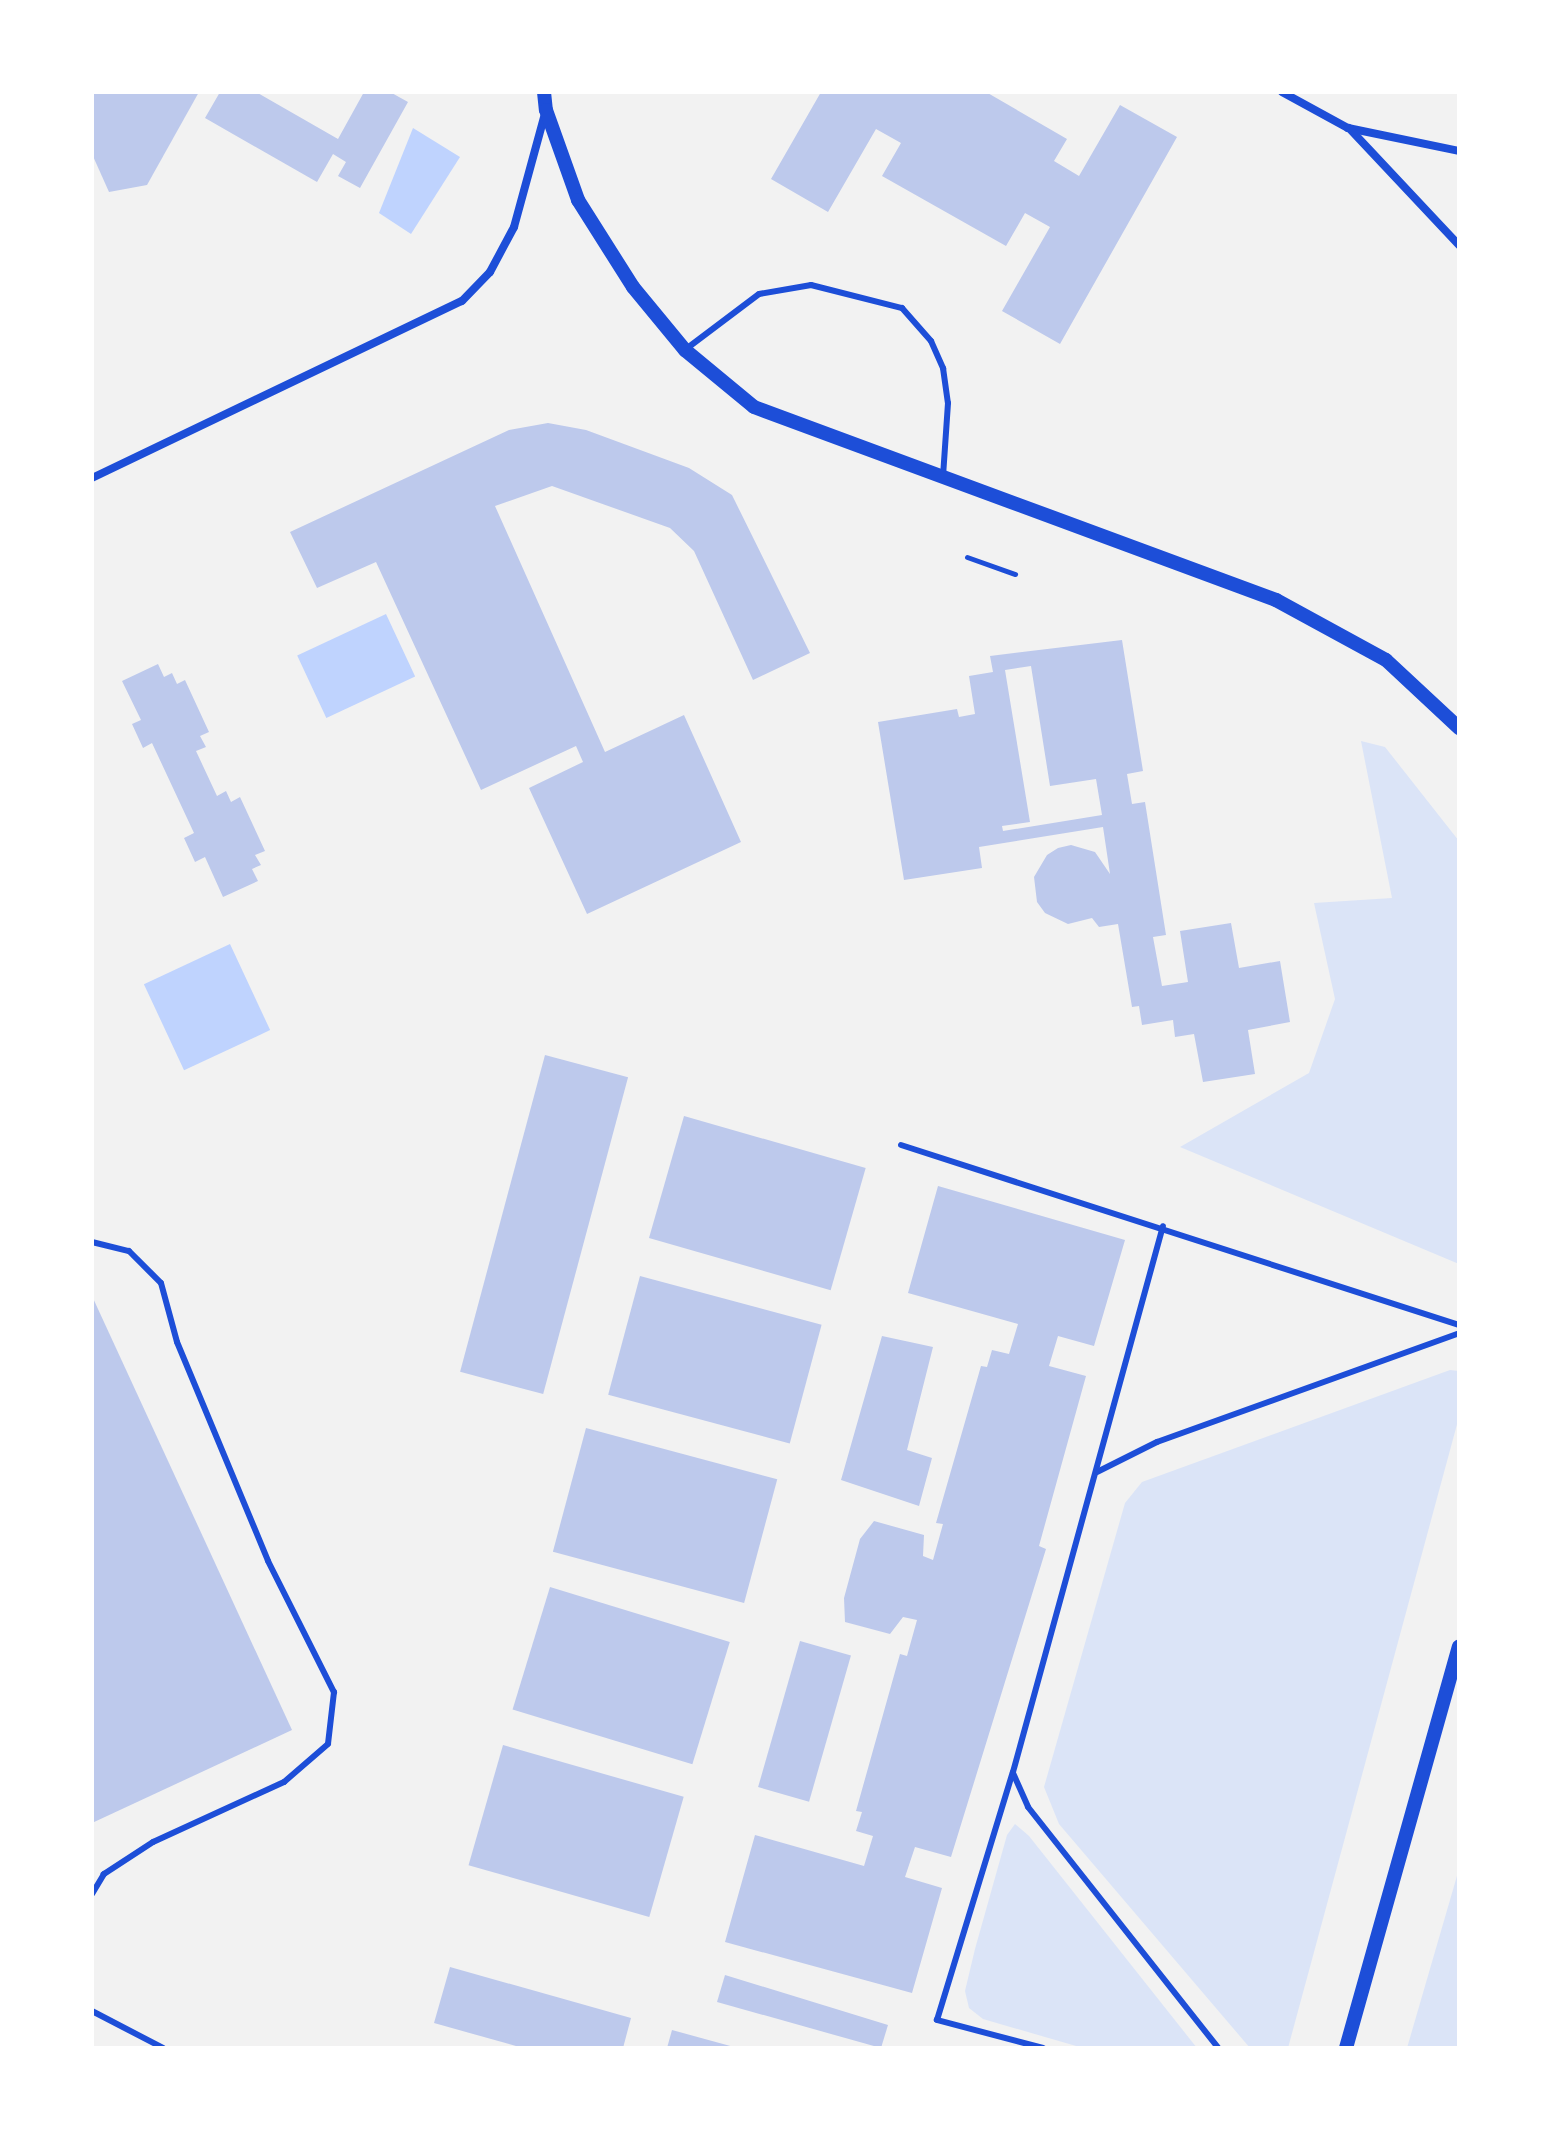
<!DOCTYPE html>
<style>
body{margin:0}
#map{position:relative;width:1551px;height:2140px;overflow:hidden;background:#f2f2f2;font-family:Spectral,serif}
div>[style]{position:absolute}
.green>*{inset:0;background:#dbe4f7}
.water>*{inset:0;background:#bfd3fe;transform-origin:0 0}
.building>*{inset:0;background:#bdc9ec;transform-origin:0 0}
.path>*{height:5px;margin:-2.5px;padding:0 2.5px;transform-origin:2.5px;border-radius:2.5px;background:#1d4ed8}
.service>*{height:6px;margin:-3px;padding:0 3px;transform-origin:3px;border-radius:3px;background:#1d4ed8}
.minor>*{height:8px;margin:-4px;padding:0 4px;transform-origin:4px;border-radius:4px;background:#1d4ed8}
.tertiary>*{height:14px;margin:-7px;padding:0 7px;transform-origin:7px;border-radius:7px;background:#1d4ed8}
span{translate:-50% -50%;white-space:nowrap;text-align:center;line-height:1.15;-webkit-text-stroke:6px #fff;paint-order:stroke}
.frame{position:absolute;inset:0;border:94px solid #fff;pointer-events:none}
</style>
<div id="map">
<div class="green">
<i style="clip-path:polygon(1361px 741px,1385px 747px,1459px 841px,1459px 1264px,1180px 1147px,1309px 1073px,1335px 999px,1314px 903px,1392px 898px)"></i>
<i style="clip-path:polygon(1450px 1370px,1459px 1371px,1459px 1417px,1288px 2048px,1250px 2048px,1059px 1824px,1044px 1787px,1125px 1503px,1142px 1482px)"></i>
<i style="clip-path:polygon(1015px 1824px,1029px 1836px,1197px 2048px,1083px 2048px,983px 2019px,969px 2008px,965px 1991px,975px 1949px,1007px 1835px)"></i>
<i style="clip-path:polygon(1459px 1869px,1459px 2048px,1407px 2048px)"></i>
</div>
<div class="water">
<i style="clip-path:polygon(413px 128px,460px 157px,411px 234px,379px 213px)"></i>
<i style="left:386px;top:614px;width:69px;height:98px;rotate:65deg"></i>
<i style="left:230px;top:944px;width:95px;height:95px;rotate:65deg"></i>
</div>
<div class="building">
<i style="clip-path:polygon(92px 92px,199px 92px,147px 185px,109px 192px,92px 154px)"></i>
<i style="clip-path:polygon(220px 92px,256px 92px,338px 139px,364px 92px,390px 92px,408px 102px,360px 188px,338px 176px,346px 162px,333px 154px,317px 182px,205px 118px)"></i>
<i style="clip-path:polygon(821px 92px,986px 92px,1067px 139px,1054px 161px,1079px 176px,1120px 105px,1177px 137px,1060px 344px,1002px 311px,1050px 227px,1025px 213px,1006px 246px,882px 176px,901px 143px,876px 129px,828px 212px,771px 179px)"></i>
<i style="clip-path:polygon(548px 423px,586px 430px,689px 468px,732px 495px,810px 653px,753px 680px,694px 551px,670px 528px,552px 486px,495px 506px,605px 752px,684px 715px,741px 842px,587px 914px,529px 788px,583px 762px,576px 746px,481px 790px,376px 562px,317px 588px,290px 532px,509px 430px)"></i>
<i style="clip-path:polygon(evenodd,1122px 640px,1143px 771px,1127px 774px,1132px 804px,1145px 802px,1166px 935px,1153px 937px,1162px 986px,1188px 982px,1180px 931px,1231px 923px,1239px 968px,1280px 961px,1290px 1022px,1248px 1030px,1255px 1074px,1203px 1082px,1194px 1034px,1175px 1037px,1173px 1020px,1142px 1025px,1139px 1006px,1132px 1007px,1118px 924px,1099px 927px,1092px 918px,1068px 924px,1045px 913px,1037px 902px,1034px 877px,1047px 855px,1058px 848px,1071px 845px,1095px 852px,1110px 874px,1103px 827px,979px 847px,982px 868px,904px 880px,878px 722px,957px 709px,959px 717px,975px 714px,969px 676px,993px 672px,990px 656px,1122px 640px,1031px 666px,1050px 786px,1096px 779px,1102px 815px,1003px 831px,1002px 826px,1030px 822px,1005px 670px,1031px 666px)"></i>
<i style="clip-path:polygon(158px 664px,164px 677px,172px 673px,177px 684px,185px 680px,209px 732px,200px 736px,206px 747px,196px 751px,217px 796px,226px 791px,231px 802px,240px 797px,265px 851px,255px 855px,261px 865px,252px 869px,258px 881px,223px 897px,205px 857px,195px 862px,184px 838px,194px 833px,152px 743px,143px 748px,132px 724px,141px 720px,122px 681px)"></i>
<i style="left:545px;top:1055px;width:86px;height:328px;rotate:15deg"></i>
<i style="left:684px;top:1116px;width:189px;height:127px;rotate:16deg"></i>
<i style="clip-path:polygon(938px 1186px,1125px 1240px,1094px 1346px,1058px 1336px,1049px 1366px,1086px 1376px,1039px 1546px,1046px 1549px,951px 1857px,915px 1847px,905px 1877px,942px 1888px,912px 1993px,725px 1942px,755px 1835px,864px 1866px,873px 1836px,856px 1831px,862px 1812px,856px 1811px,900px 1654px,907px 1656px,917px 1620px,903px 1617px,890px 1634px,845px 1622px,844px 1598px,860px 1539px,874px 1521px,924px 1535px,923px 1556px,933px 1560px,943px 1524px,936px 1523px,981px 1366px,987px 1367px,992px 1350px,1009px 1354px,1018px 1324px,908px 1293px)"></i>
<i style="left:640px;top:1276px;width:188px;height:123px;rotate:15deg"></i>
<i style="clip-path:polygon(92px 1296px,292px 1730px,92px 1823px)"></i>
<i style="clip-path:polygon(882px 1336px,933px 1347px,907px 1450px,932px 1458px,919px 1506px,841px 1480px)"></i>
<i style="left:586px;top:1428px;width:198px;height:128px;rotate:15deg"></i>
<i style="left:550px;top:1587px;width:188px;height:128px;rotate:17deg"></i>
<i style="left:800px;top:1641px;width:53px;height:152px;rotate:16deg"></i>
<i style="left:503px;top:1745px;width:188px;height:125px;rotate:16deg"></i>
<i style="clip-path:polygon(450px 1967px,631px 2018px,623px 2048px,523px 2048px,434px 2023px)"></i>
<i style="clip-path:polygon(725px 1975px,888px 2025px,881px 2048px,717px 2002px)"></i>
<i style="clip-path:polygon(672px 2030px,734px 2047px,734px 2048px,667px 2048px)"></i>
</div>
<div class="path">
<i style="left:967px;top:557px;width:51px;rotate:19.5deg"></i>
</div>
<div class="service">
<i style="left:686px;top:349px;width:91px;rotate:-37deg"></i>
<i style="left:759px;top:294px;width:53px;rotate:-9.8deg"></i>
<i style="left:811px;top:285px;width:94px;rotate:14.2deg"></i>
<i style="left:902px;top:308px;width:44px;rotate:48.7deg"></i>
<i style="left:931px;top:341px;width:30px;rotate:66deg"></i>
<i style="left:943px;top:368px;width:35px;rotate:82deg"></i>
<i style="left:948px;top:403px;width:73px;rotate:93.9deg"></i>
<i style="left:901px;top:1145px;width:586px;rotate:17.88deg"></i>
<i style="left:92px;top:1242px;width:38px;rotate:14deg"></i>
<i style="left:129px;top:1251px;width:45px;rotate:45deg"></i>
<i style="left:161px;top:1283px;width:61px;rotate:74.8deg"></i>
<i style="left:177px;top:1342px;width:237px;rotate:67.4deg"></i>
<i style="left:268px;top:1561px;width:147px;rotate:63.3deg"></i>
<i style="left:334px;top:1692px;width:52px;rotate:96.6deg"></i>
<i style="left:328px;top:1744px;width:58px;rotate:139.2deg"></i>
<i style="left:284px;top:1782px;width:144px;rotate:155.4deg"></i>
<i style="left:153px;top:1842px;width:59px;rotate:146.9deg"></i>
<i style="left:104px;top:1874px;width:23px;rotate:121deg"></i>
<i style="left:1097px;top:1472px;width:67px;rotate:-26.6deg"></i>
<i style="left:1157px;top:1442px;width:321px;rotate:-19.8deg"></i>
<i style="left:1013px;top:1773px;width:37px;rotate:66deg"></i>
<i style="left:1028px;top:1807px;width:307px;rotate:51.7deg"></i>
<i style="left:92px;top:2011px;width:80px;rotate:27.5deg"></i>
<i style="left:1043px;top:2048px;width:110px;rotate:-165.2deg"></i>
<i style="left:937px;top:2020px;width:259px;rotate:-73deg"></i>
<i style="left:1013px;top:1772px;width:566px;rotate:-74.64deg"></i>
</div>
<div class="minor">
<i style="left:1282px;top:92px;width:75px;rotate:28.6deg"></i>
<i style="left:1348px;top:128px;width:113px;rotate:11.7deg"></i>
<i style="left:1349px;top:128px;width:161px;rotate:46.8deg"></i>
<i style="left:92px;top:478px;width:410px;rotate:-25.6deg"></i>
<i style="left:462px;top:301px;width:40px;rotate:-46deg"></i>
<i style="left:490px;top:272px;width:51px;rotate:-61.9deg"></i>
<i style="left:514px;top:227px;width:117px;rotate:-74.7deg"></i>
</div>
<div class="tertiary">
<i style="left:544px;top:92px;width:18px;rotate:84deg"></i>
<i style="left:546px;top:110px;width:96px;rotate:70.4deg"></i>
<i style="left:578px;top:200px;width:103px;rotate:57.7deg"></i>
<i style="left:633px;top:287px;width:82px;rotate:50.5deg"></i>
<i style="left:685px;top:350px;width:89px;rotate:39.6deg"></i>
<i style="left:754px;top:407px;width:557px;rotate:20.29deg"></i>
<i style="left:1276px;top:600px;width:125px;rotate:28.6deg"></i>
<i style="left:1386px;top:660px;width:100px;rotate:43deg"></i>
<i style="left:1346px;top:2048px;width:417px;rotate:-74.3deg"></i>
</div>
<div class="frame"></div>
</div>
